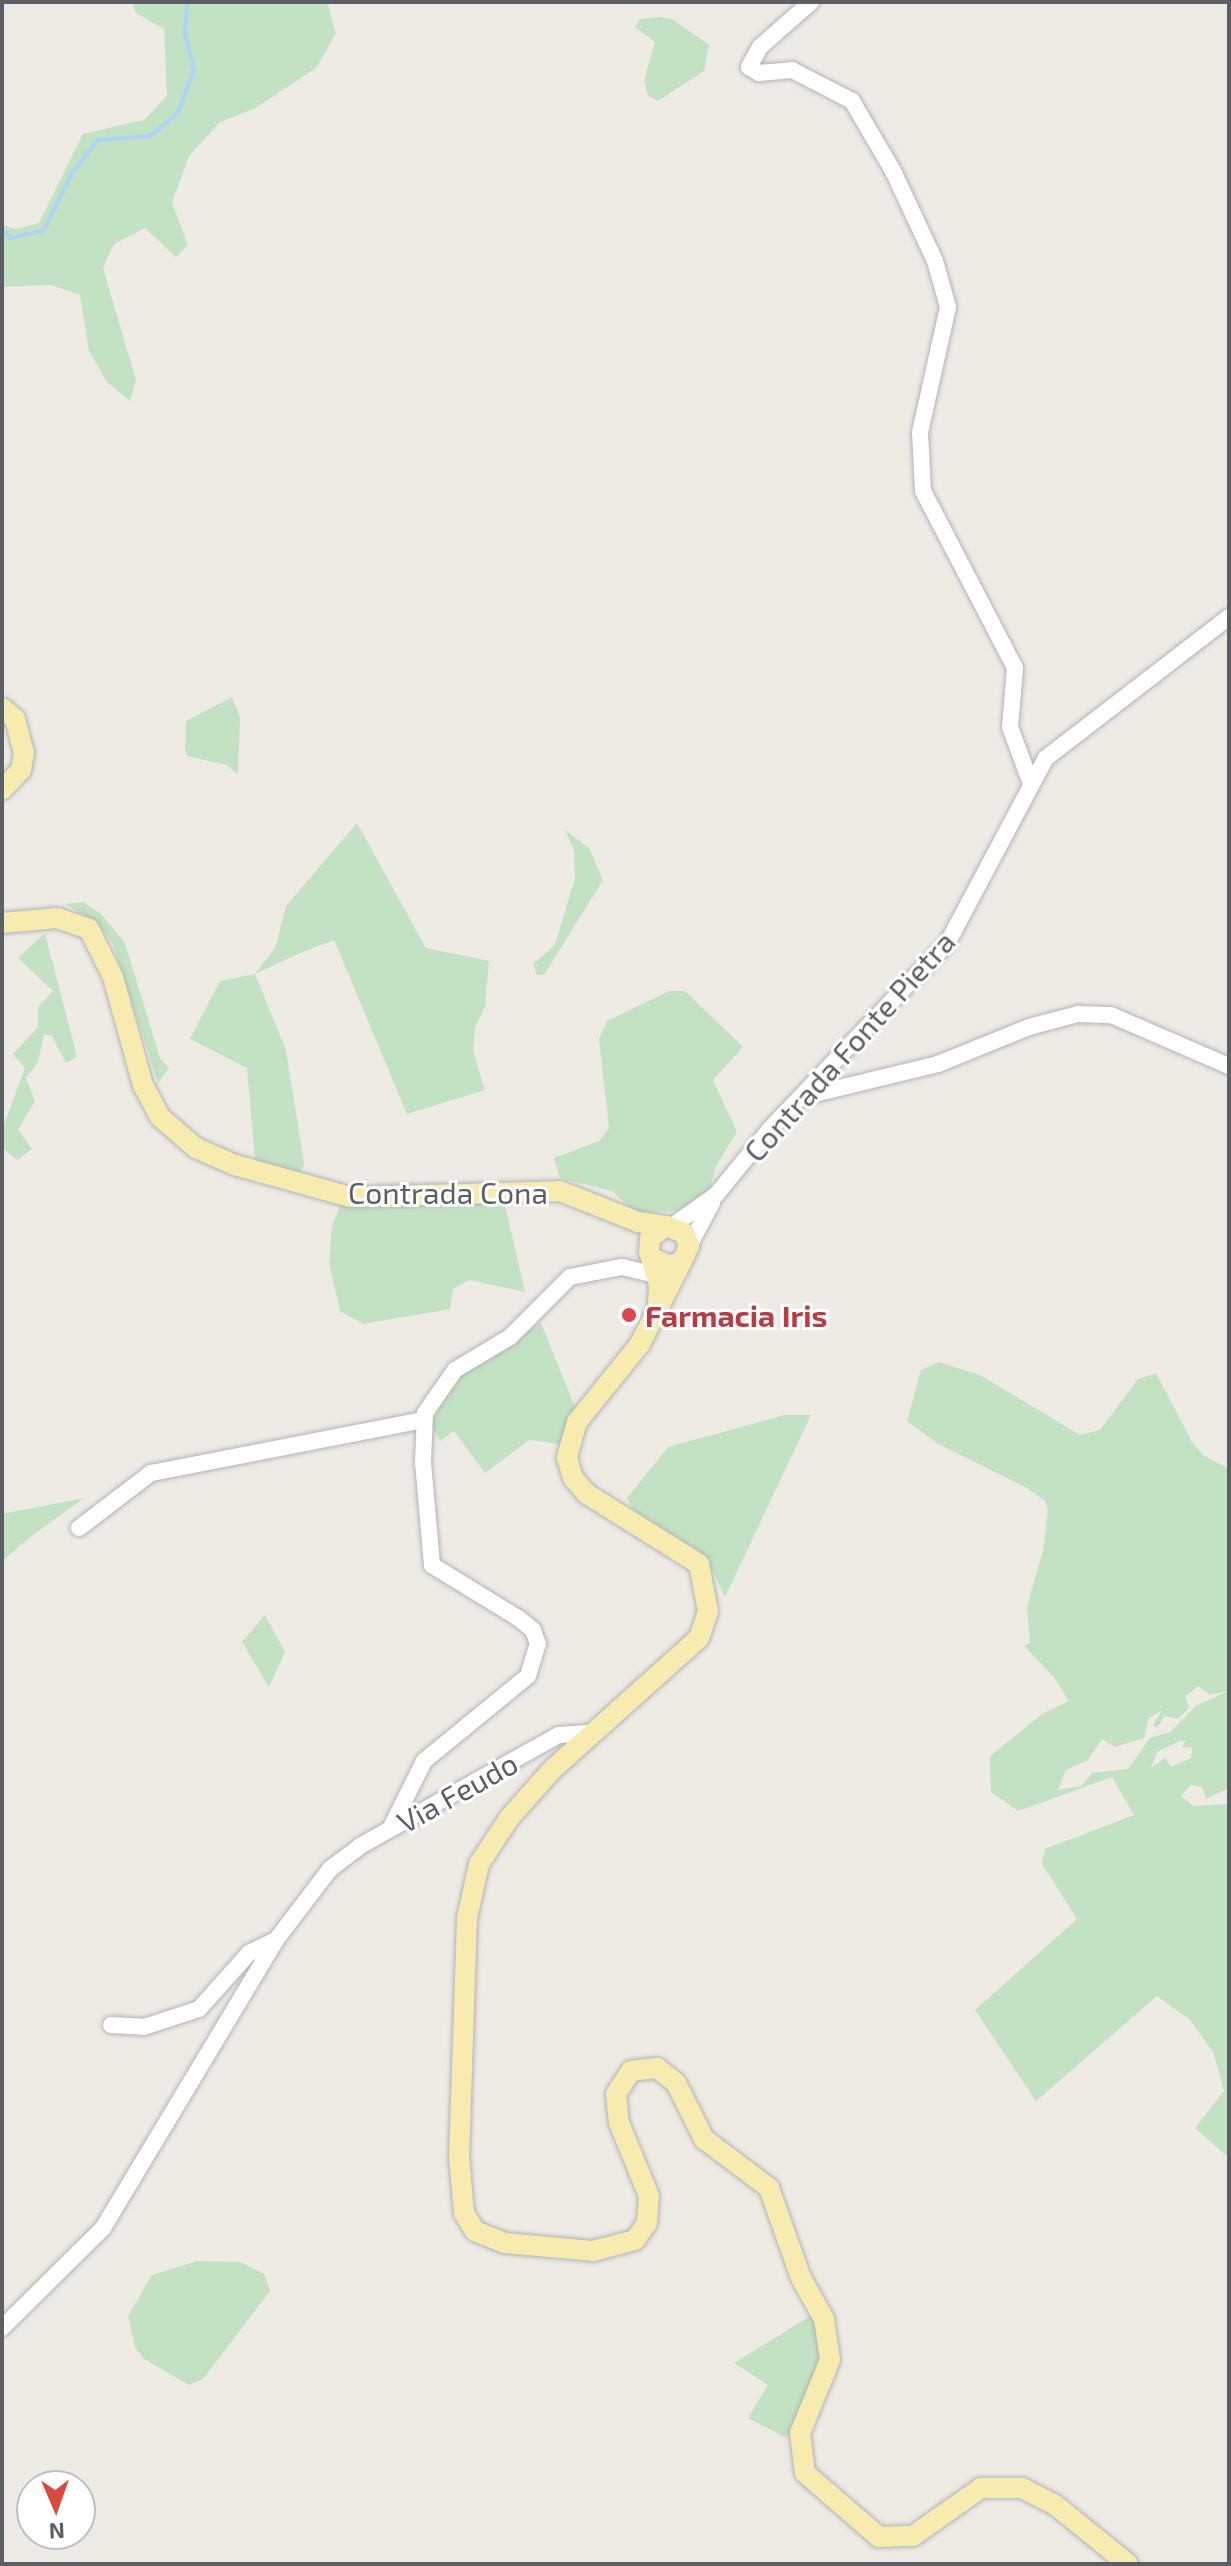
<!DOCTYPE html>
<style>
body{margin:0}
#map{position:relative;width:1231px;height:2566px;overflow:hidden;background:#edebe4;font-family:"Exo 2",sans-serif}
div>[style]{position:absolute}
.green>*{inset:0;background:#c3e2c3}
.stream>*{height:4px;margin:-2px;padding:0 2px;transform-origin:2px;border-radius:2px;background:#abd5f6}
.roads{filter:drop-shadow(0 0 2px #b1b4b8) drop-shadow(0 0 2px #b1b4b8)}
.minor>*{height:16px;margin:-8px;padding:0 8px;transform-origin:8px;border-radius:8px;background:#fff}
.major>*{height:20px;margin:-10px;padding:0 10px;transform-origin:10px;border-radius:10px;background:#f7ebaf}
.dots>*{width:22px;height:22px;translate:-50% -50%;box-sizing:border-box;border:4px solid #fff;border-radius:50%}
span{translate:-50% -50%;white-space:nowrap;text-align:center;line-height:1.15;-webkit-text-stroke:6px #fff;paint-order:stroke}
.street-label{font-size:30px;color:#5c5f63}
.health-label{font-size:30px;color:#be3a42;font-weight:700}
.left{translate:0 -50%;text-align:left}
.frame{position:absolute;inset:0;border:4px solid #5c5f63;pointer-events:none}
.north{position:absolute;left:16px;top:2470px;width:80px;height:80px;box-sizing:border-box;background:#fff;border:2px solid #bebfc1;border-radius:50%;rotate:178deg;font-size:22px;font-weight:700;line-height:32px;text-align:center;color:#5c5f63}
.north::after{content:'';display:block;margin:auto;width:28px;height:36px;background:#d84c3f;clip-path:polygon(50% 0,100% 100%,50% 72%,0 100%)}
</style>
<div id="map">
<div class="green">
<i style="clip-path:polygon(132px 2px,327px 2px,336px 33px,316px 68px,254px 109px,220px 122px,189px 156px,172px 203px,188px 245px,176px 257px,145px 228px,114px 244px,103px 268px,136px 380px,130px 401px,107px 382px,89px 351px,80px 295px,51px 285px,2px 287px,2px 225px,16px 229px,39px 223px,83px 134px,144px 120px,167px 96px,164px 29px,136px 13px)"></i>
<i style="clip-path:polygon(660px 17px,672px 19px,709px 45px,704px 71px,658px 101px,648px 96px,644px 79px,655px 42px,635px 27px,640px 19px)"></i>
<i style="clip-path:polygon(232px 697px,240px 717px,238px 774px,226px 765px,187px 756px,185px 749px,186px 721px)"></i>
<i style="clip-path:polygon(357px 823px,426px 948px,489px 961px,485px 1006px,475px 1028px,473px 1050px,485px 1090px,407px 1114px,334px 940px,298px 954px,255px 974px,286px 1050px,304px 1164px,300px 1175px,255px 1161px,247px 1068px,190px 1039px,220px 981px,255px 974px,275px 948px,286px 906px)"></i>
<i style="clip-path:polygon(565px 830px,589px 848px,603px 880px,544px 975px,537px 975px,533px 964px,555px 945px,575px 878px,574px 850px)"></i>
<i style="clip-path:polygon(83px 902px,101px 914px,125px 943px,160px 1058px,169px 1068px,158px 1083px,113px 944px,97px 923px,65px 904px)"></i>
<i style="clip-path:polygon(45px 933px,77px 1057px,66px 1063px,52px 1036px,44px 1034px,38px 1062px,26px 1078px,35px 1101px,18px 1129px,32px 1149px,17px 1160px,2px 1148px,2px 1130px,25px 1068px,13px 1054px,38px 1027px,38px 1007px,53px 991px,18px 958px)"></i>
<i style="clip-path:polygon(669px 991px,685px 991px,743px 1047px,713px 1080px,737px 1132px,716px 1166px,711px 1186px,694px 1204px,679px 1211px,636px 1213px,612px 1191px,560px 1178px,554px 1158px,599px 1141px,609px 1128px,599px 1039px,607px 1021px)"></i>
<i style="clip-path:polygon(504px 1201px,525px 1292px,469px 1280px,453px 1289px,450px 1309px,363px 1324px,340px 1311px,329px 1263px,332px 1226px,341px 1203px,368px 1208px)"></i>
<i style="clip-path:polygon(541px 1323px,576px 1410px,559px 1444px,529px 1440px,485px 1473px,454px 1431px,440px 1441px,431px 1425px,447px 1391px,463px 1374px)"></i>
<i style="clip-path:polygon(evenodd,939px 1362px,980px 1375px,1080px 1435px,1100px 1430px,1138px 1379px,1156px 1373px,1192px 1442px,1203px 1455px,1229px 1469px,1229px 1788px,1206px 1799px,1202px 1787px,1191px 1785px,1181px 1796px,1193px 1806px,1229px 1804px,1229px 2158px,1195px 2128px,1224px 2091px,1213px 2052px,1190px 2020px,1157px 1996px,1036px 2101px,975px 2010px,1077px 1919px,1042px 1864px,1045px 1849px,1134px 1815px,1112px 1777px,1018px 1811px,991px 1792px,990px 1756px,1042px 1714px,1069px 1701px,1054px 1677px,1024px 1646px,1030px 1643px,1027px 1607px,1043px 1550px,1048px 1511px,1045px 1501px,1025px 1487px,938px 1444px,907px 1421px,921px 1370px,939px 1362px,1198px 1686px,1210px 1695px,1228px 1691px,1196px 1706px,1170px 1732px,1150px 1738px,1128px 1769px,1092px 1773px,1081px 1786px,1058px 1790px,1066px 1770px,1088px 1760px,1102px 1739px,1115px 1747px,1144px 1738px,1149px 1718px,1162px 1710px,1153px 1725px,1157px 1728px,1165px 1716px,1178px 1719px,1189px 1708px,1186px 1696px,1198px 1686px,939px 1362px,1180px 1741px,1185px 1741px,1182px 1748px,1192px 1747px,1191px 1758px,1171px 1767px,1165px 1758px,1151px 1768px,1157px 1752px,1180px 1741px)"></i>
<i style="clip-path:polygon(785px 1415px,811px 1415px,725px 1597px,705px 1555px,632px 1509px,627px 1498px,668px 1447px)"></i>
<i style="clip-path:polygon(84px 1498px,29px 1538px,2px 1561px,2px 1514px)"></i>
<i style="clip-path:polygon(265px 1615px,285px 1652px,269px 1687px,242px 1642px)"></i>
<i style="clip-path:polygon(197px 2261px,240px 2262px,264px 2274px,270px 2291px,203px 2379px,189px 2385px,144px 2359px,135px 2347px,128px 2316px,152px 2275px)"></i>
<i style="clip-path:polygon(817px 2312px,827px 2335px,806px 2407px,786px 2438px,748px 2418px,768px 2385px,734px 2363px)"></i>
</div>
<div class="stream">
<i style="left:2px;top:230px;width:11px;rotate:45deg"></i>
<i style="left:10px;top:238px;width:35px;rotate:-13deg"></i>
<i style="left:44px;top:230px;width:65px;rotate:-63.4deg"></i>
<i style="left:73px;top:172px;width:41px;rotate:-52deg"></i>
<i style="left:98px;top:140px;width:52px;rotate:-4.4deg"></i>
<i style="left:150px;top:136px;width:35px;rotate:-39deg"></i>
<i style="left:177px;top:114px;width:46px;rotate:-68.4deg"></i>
<i style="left:194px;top:71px;width:39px;rotate:-103deg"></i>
<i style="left:185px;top:33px;width:31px;rotate:-86deg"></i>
</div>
<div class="roads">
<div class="minor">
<i style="left:811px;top:2px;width:68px;rotate:138.6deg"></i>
<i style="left:760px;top:47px;width:23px;rotate:119deg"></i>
<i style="left:749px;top:67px;width:12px;rotate:31deg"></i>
<i style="left:759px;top:73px;width:33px;rotate:-5deg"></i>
<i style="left:792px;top:70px;width:68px;rotate:27.3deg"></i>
<i style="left:852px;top:101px;width:81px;rotate:59.6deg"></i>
<i style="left:893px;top:171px;width:99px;rotate:65deg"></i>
<i style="left:935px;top:261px;width:48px;rotate:74.2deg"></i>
<i style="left:948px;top:307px;width:128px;rotate:102.6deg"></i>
<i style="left:920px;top:432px;width:59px;rotate:87.1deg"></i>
<i style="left:923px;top:491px;width:199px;rotate:62.5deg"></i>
<i style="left:1015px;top:668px;width:59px;rotate:94.8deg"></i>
<i style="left:1010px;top:727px;width:58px;rotate:69.7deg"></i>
<i style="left:802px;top:1097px;width:140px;rotate:-13.6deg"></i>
<i style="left:938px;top:1064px;width:98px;rotate:-22.1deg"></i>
<i style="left:1029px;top:1027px;width:51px;rotate:-14.9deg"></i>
<i style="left:1078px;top:1014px;width:33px;rotate:2deg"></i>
<i style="left:1111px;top:1015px;width:129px;rotate:23.4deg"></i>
<i style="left:672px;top:1226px;width:54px;rotate:-35.2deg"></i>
<i style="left:716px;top:1195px;width:85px;rotate:-50.7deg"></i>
<i style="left:770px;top:1129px;width:258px;rotate:-46.4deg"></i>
<i style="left:948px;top:942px;width:208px;rotate:-62deg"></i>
<i style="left:1046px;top:758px;width:231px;rotate:-37.6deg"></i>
<i style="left:689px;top:1246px;width:49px;rotate:-61.9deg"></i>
<i style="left:79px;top:1528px;width:91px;rotate:-37.4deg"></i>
<i style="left:151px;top:1473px;width:278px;rotate:-11deg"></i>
<i style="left:390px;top:1829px;width:76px;rotate:-63.4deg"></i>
<i style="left:424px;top:1761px;width:134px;rotate:-39.3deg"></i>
<i style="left:528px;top:1676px;width:34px;rotate:-73deg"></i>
<i style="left:538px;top:1644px;width:15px;rotate:-110deg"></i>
<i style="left:533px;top:1630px;width:19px;rotate:-141deg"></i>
<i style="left:518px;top:1618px;width:101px;rotate:-148.4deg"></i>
<i style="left:432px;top:1565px;width:103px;rotate:-95deg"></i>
<i style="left:423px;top:1462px;width:49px;rotate:-87.7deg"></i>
<i style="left:425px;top:1413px;width:52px;rotate:-55.1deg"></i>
<i style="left:455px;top:1370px;width:64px;rotate:-31deg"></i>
<i style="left:510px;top:1337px;width:85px;rotate:-45deg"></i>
<i style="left:570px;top:1277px;width:53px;rotate:-10.9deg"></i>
<i style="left:622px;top:1267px;width:36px;rotate:13deg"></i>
<i style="left:111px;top:2025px;width:33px;rotate:3deg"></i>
<i style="left:144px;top:2027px;width:58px;rotate:-18.1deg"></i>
<i style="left:199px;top:2009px;width:75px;rotate:-48.2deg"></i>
<i style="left:249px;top:1953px;width:30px;rotate:-26deg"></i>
<i style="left:2px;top:2328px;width:142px;rotate:-44.7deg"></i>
<i style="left:103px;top:2228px;width:336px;rotate:-59deg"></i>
<i style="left:276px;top:1940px;width:89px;rotate:-52.7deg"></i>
<i style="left:330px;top:1869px;width:38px;rotate:-37deg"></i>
<i style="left:360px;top:1846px;width:228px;rotate:-29.2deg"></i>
<i style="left:559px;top:1735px;width:32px;rotate:-4deg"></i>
</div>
<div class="major">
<i style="left:2px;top:708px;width:17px;rotate:40deg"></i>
<i style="left:15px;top:719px;width:35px;rotate:75deg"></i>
<i style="left:24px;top:753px;width:17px;rotate:100deg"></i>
<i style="left:21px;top:770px;width:28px;rotate:134deg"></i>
<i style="left:2px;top:923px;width:55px;rotate:-5.2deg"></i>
<i style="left:57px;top:918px;width:34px;rotate:19deg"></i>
<i style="left:89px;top:929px;width:54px;rotate:63.4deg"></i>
<i style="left:113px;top:977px;width:112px;rotate:74.5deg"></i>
<i style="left:143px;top:1085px;width:36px;rotate:62deg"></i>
<i style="left:160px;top:1117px;width:48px;rotate:40.7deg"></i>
<i style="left:196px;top:1148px;width:43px;rotate:23.6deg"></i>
<i style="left:235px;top:1165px;width:119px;rotate:15.5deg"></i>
<i style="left:350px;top:1197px;width:210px;rotate:-1.6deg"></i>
<i style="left:560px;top:1191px;width:84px;rotate:21.7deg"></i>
<i style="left:638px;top:1222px;width:28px;rotate:8deg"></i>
<i style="left:652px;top:1258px;width:20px;rotate:24deg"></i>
<i style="left:670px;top:1266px;width:13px;rotate:-23deg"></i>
<i style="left:682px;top:1261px;width:17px;rotate:-65deg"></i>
<i style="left:689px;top:1246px;width:14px;rotate:-111deg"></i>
<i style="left:684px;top:1233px;width:19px;rotate:-159deg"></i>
<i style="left:666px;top:1226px;width:20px;rotate:143deg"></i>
<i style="left:650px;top:1238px;width:14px;rotate:94deg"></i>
<i style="left:649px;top:1252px;width:34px;rotate:73deg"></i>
<i style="left:659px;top:1285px;width:22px;rotate:93deg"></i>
<i style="left:682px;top:1261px;width:93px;rotate:116.8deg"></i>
<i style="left:640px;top:1344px;width:100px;rotate:128.9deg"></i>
<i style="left:577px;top:1422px;width:37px;rotate:106deg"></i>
<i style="left:567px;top:1458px;width:21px;rotate:73deg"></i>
<i style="left:573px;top:1478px;width:21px;rotate:49deg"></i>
<i style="left:587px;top:1494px;width:132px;rotate:32deg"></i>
<i style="left:699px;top:1564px;width:48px;rotate:79.2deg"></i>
<i style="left:708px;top:1611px;width:28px;rotate:108deg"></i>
<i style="left:699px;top:1638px;width:199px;rotate:138.1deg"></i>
<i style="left:551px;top:1771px;width:62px;rotate:131.7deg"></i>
<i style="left:510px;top:1817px;width:56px;rotate:123.4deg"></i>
<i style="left:479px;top:1864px;width:55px;rotate:102.5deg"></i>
<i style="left:467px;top:1918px;width:238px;rotate:91.9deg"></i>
<i style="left:459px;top:2156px;width:57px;rotate:85deg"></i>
<i style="left:464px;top:2213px;width:21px;rotate:59deg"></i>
<i style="left:475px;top:2231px;width:31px;rotate:22deg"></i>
<i style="left:504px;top:2243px;width:89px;rotate:5.1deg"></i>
<i style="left:593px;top:2251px;width:43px;rotate:-14.7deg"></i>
<i style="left:635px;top:2240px;width:21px;rotate:-55deg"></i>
<i style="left:647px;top:2223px;width:27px;rotate:-86deg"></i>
<i style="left:649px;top:2196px;width:79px;rotate:-112.3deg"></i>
<i style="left:619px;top:2123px;width:29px;rotate:-96deg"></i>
<i style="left:616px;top:2094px;width:27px;rotate:-57deg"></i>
<i style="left:631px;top:2071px;width:26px;rotate:-7deg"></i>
<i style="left:657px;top:2068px;width:24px;rotate:38deg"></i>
<i style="left:676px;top:2083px;width:63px;rotate:63.4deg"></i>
<i style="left:704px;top:2139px;width:81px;rotate:37deg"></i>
<i style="left:769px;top:2188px;width:96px;rotate:70.4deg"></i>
<i style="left:801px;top:2278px;width:47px;rotate:60.7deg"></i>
<i style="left:824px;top:2319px;width:41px;rotate:81.7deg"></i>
<i style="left:830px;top:2360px;width:79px;rotate:112.3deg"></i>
<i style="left:800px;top:2433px;width:40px;rotate:82.9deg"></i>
<i style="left:805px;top:2473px;width:98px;rotate:40.9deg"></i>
<i style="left:879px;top:2537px;width:34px;rotate:-2deg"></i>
<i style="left:913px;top:2536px;width:83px;rotate:-35.2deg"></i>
<i style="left:981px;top:2488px;width:41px"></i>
<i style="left:1022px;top:2488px;width:36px;rotate:27deg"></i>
<i style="left:1054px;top:2504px;width:95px;rotate:39deg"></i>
</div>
</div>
<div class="dots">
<i style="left:629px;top:1315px;background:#e0444e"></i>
</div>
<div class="street-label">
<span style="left:849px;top:1046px;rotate:-48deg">Contrada Fonte Pietra</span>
<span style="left:448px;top:1192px">Contrada Cona</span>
<span style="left:457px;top:1792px;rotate:-29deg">Via Feudo</span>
</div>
<div class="health-label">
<span class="left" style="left:645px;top:1315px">Farmacia Iris</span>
</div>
<div class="frame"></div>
<div class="north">N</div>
</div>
